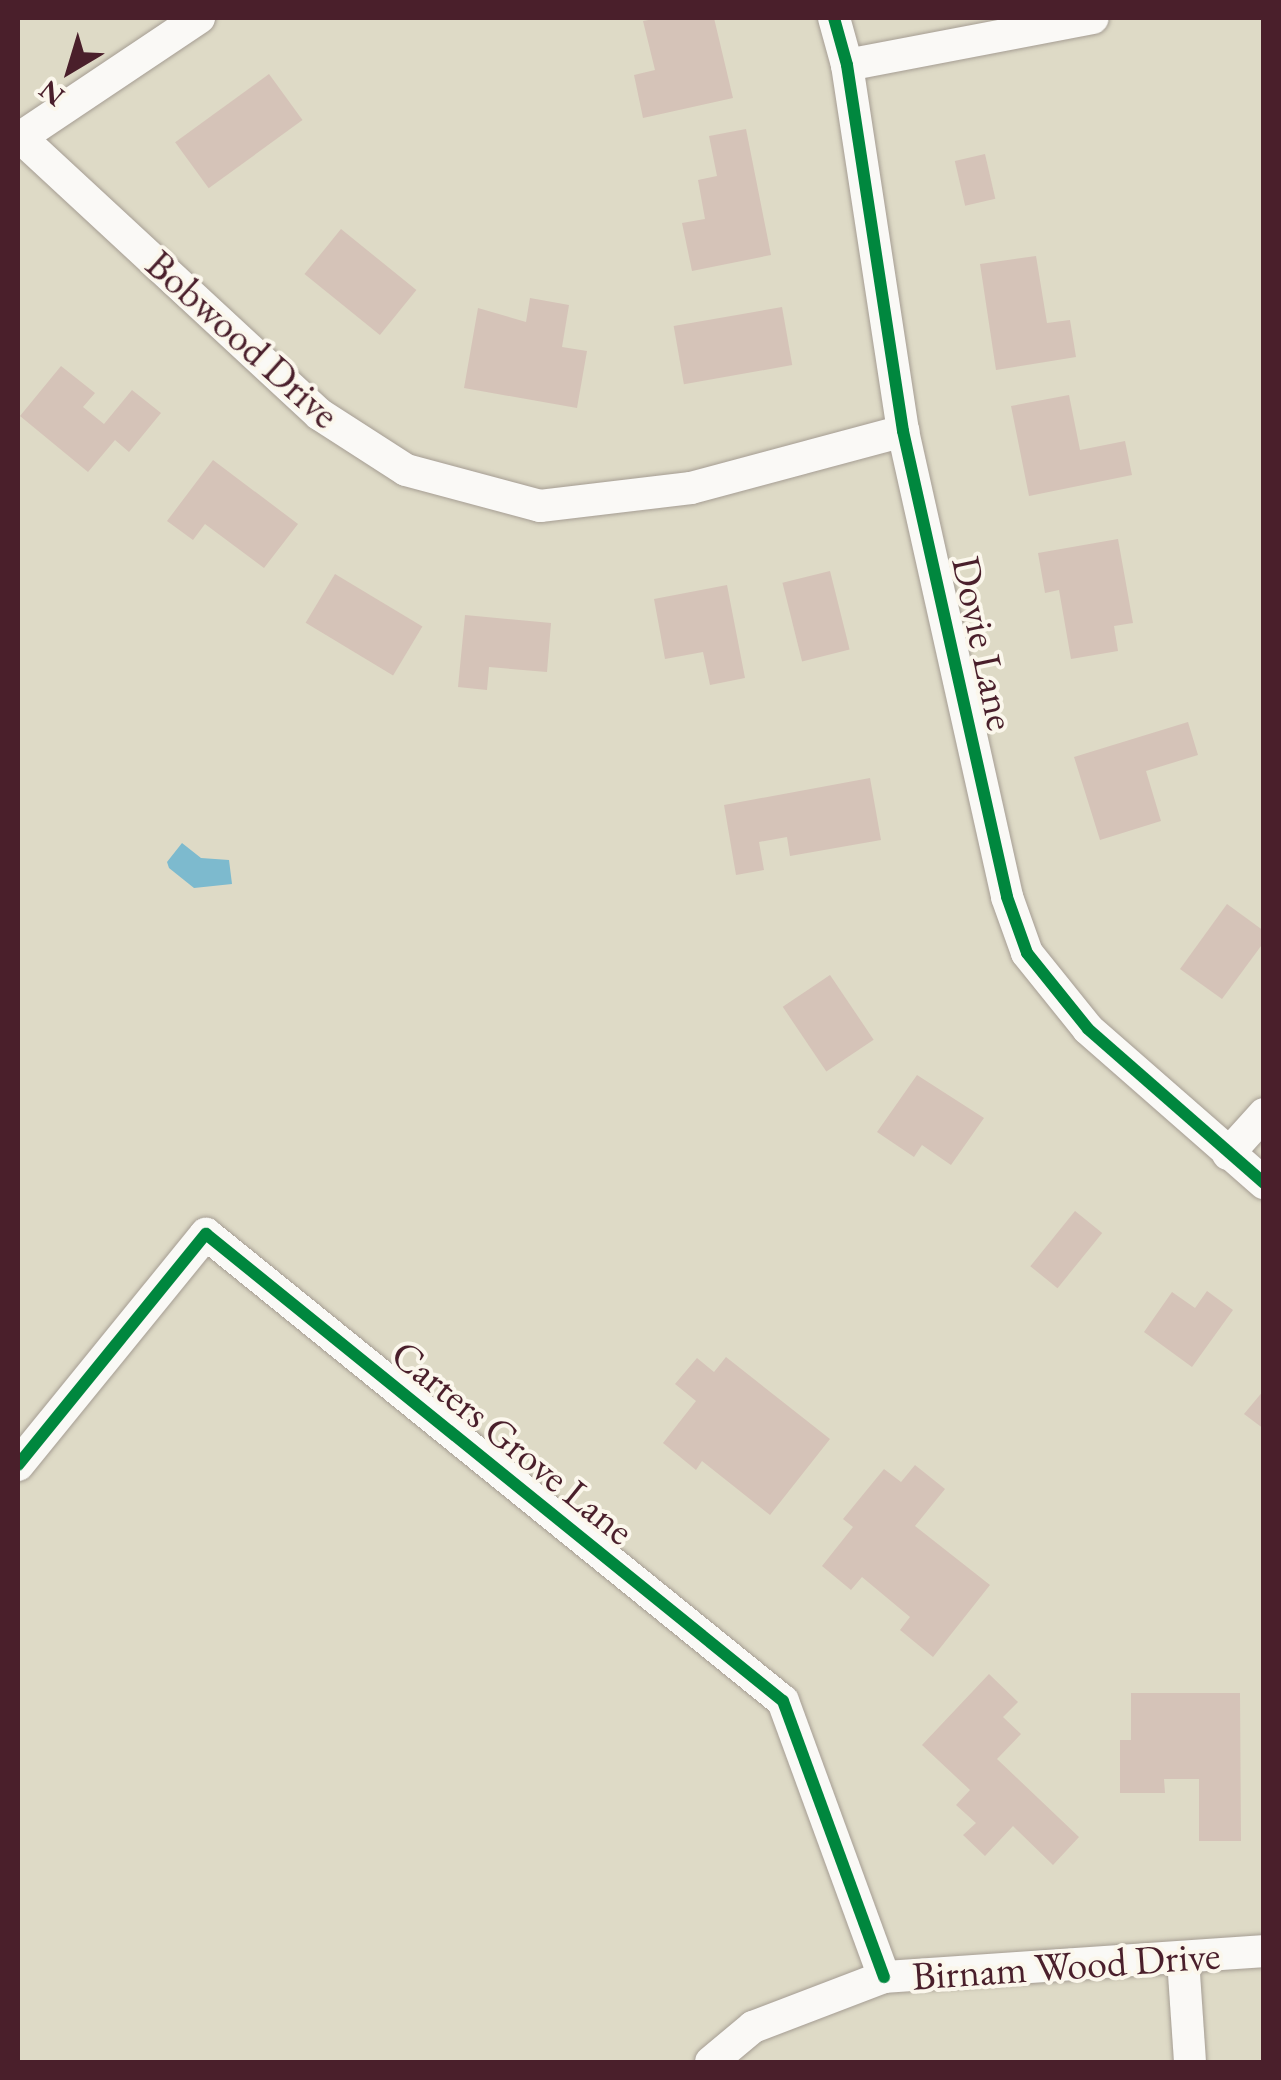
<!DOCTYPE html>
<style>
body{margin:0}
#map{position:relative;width:1281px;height:2080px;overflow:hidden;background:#dedac6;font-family:"EB Garamond",serif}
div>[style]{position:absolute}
.water>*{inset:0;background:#7dbace}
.building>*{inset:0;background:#d5c3b8;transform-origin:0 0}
.roads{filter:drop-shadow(0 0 2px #a59d93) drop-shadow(0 0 2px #a59d93)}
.minor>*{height:32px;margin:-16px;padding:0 16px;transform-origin:16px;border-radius:16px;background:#faf9f6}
.cycleway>*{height:12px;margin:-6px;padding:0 6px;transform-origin:6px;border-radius:6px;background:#00873e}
span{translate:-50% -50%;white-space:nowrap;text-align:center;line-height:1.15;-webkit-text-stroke:8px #fbf7ec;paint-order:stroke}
.street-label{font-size:40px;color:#4a1f2b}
.frame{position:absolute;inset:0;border:20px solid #4a1f2b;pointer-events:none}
.north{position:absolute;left:20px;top:20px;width:100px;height:100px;-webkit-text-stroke:8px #fbf7ec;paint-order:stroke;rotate:218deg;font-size:28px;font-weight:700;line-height:40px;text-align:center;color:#4a1f2b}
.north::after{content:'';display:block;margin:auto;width:35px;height:45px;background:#4a1f2b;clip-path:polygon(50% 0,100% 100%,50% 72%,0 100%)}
</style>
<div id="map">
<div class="water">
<i style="clip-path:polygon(182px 843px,201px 858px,229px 860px,232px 884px,194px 888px,169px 868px,167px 862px)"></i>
</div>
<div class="building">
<i style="clip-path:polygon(660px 18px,714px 18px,733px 98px,643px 118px,634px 75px,655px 70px,643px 21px)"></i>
<i style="left:269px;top:74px;width:57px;height:116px;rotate:54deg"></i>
<i style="clip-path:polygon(746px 129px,771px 255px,692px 271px,682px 223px,705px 219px,698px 180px,717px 176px,709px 136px)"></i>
<i style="left:985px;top:154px;width:46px;height:31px;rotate:77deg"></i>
<i style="left:341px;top:229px;width:97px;height:58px;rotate:39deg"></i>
<i style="clip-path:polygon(1036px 256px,1047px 323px,1070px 320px,1076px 357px,996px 370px,980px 264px)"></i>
<i style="clip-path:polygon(530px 298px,569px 305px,562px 347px,587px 351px,577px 408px,464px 388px,478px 308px,526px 322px)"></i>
<i style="left:782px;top:307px;width:59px;height:110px;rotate:80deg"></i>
<i style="clip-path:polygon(61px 366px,95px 393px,83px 407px,104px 424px,132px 390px,161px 413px,129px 452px,115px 440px,88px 472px,20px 416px)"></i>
<i style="clip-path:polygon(1069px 395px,1080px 450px,1125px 441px,1132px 475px,1029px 496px,1011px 406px)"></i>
<i style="clip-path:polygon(213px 460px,298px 524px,264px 568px,205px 524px,193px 540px,167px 521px)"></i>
<i style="clip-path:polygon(1118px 539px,1133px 623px,1114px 626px,1118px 651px,1071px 659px,1059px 590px,1045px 593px,1038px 553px)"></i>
<i style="left:830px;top:571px;width:81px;height:49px;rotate:76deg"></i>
<i style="left:335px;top:574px;width:102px;height:57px;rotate:31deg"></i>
<i style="clip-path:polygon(727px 585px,745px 678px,710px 685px,703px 652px,665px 659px,654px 599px)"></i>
<i style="clip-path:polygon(465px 615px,551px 623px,547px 672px,489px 667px,487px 690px,458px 687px)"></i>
<i style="clip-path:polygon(1188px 722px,1198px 755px,1146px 771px,1161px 821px,1100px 840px,1074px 757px)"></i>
<i style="clip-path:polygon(870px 778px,881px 840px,790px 856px,787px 837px,759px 842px,764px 870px,736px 875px,724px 805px)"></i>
<i style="clip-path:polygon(1227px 904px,1264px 931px,1264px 942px,1222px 999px,1180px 969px)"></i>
<i style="left:830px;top:975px;width:78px;height:57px;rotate:56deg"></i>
<i style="clip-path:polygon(917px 1075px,984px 1118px,951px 1165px,922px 1145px,914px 1157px,877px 1132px)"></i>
<i style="left:1075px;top:1211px;width:35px;height:71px;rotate:39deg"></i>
<i style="clip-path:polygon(1207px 1291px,1233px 1310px,1192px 1367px,1144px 1332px,1172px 1292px,1195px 1308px)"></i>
<i style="clip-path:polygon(726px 1357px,830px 1439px,770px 1515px,702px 1461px,696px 1470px,663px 1443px,696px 1401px,675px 1384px,697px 1358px,714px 1372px)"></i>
<i style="clip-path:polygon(1264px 1390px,1264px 1429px,1244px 1414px)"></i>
<i style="clip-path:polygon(915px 1465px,945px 1489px,915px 1526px,990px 1585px,933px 1657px,900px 1630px,910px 1617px,862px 1577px,851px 1590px,822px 1566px,853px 1527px,843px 1519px,884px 1469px,901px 1482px)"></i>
<i style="clip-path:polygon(989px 1674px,1018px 1702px,1003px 1717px,1021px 1734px,997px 1759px,1079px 1837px,1053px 1865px,1013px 1826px,985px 1856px,963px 1835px,976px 1823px,956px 1805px,970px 1790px,922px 1745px)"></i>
<i style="clip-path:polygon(1131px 1693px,1240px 1693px,1241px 1841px,1199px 1841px,1199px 1779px,1164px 1779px,1165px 1793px,1120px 1793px,1120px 1740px,1131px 1740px)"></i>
</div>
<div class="roads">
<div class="minor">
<i style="left:834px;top:18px;width:49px;rotate:74.5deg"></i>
<i style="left:847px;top:65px;width:370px;rotate:81.3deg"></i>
<i style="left:903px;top:431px;width:477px;rotate:77.4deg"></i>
<i style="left:1007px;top:897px;width:59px;rotate:70.3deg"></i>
<i style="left:1027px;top:953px;width:97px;rotate:51.2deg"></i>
<i style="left:1088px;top:1029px;width:234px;rotate:41.2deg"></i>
<i style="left:847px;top:65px;width:250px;rotate:-10.8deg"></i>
<i style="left:20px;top:137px;width:408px;rotate:42.8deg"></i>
<i style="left:319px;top:414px;width:103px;rotate:32.8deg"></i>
<i style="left:406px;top:470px;width:139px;rotate:15deg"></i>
<i style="left:540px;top:506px;width:152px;rotate:-6.8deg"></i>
<i style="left:691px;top:488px;width:220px;rotate:-15deg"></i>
<i style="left:18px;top:139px;width:218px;rotate:-33.8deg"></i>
<i style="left:1228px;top:1154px;width:54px;rotate:-48deg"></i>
<i style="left:18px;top:1465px;width:298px;rotate:-50.9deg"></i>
<i style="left:206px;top:1234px;width:742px;rotate:38.99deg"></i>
<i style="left:783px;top:1701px;width:294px;rotate:69.9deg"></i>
<i style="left:1183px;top:1959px;width:103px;rotate:86.1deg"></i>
<i style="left:711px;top:2062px;width:55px;rotate:-39.8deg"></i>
<i style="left:753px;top:2027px;width:140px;rotate:-20.9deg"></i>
<i style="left:884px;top:1977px;width:381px;rotate:-3.9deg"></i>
</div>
</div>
<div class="cycleway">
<i style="left:834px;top:18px;width:49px;rotate:74.5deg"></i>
<i style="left:847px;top:65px;width:370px;rotate:81.3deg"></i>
<i style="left:903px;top:431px;width:477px;rotate:77.4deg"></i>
<i style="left:1007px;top:897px;width:59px;rotate:70.3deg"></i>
<i style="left:1027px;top:953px;width:97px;rotate:51.2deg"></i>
<i style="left:1088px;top:1029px;width:234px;rotate:41.2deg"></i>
<i style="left:18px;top:1465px;width:298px;rotate:-50.9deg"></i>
<i style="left:206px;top:1234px;width:742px;rotate:38.99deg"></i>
<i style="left:783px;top:1701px;width:294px;rotate:69.9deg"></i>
</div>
<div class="street-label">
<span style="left:243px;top:339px;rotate:42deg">Bobwood Drive</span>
<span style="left:984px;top:643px;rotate:78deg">Dovie Lane</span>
<span style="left:513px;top:1442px;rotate:39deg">Carters Grove Lane</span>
<span style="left:1066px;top:1965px;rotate:-4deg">Birnam Wood Drive</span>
</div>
<div class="frame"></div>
<div class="north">N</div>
</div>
